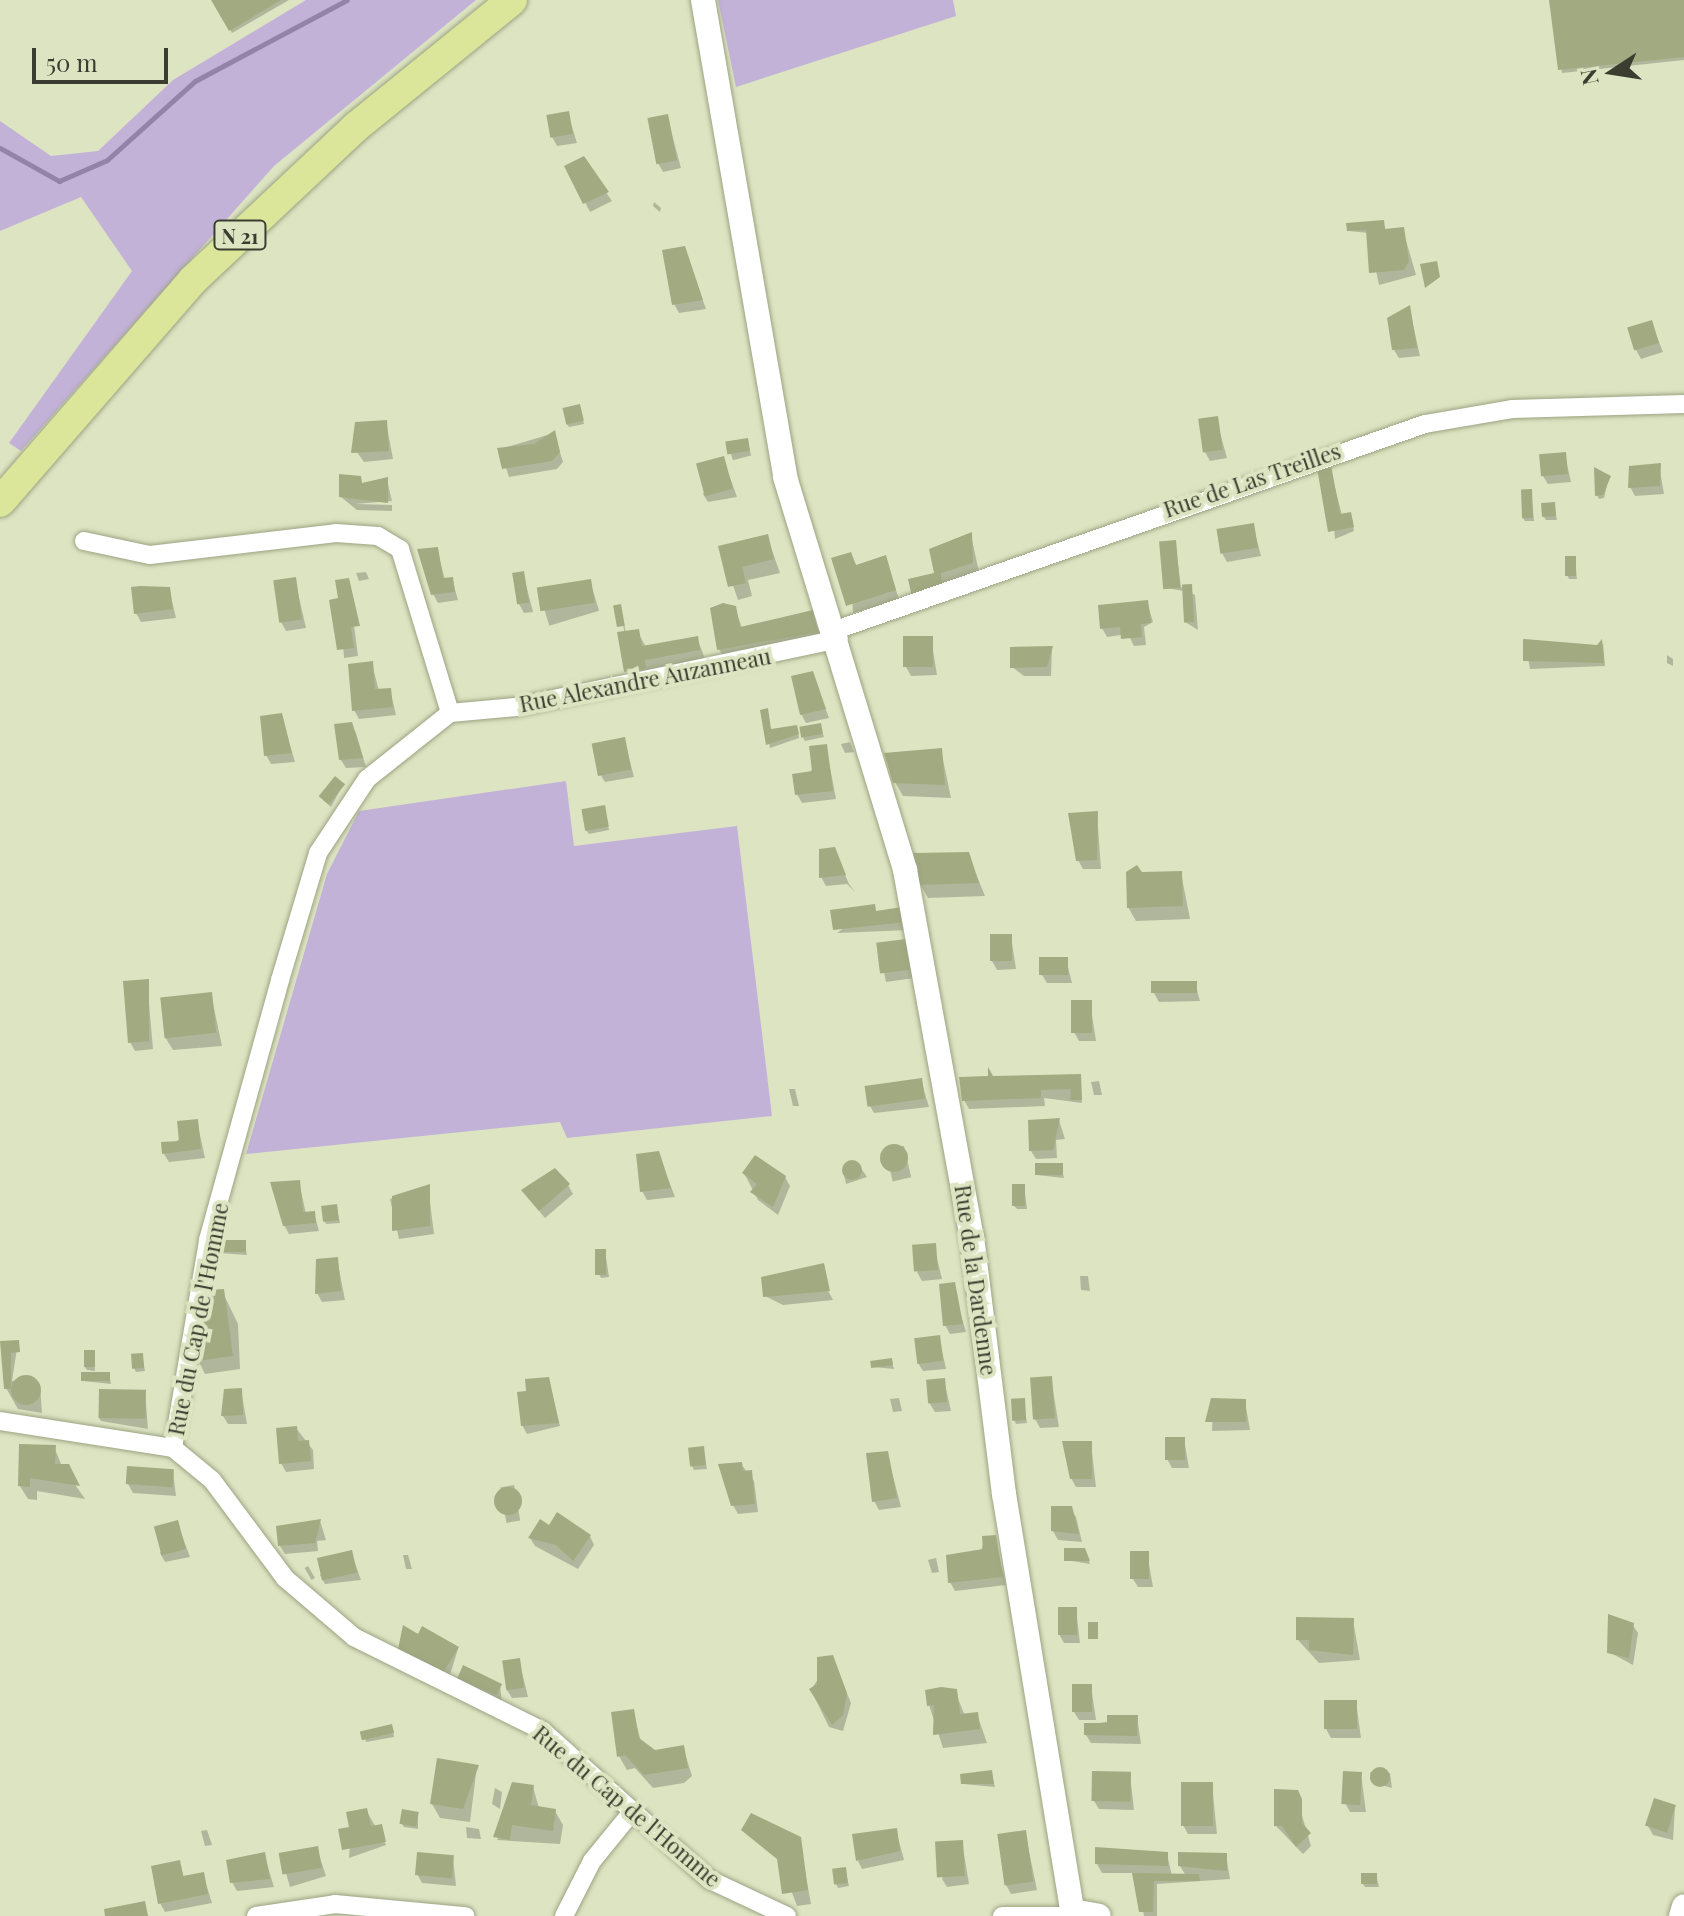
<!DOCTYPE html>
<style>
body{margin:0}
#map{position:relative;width:1684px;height:1916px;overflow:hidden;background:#dde4c2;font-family:"Playfair Display",serif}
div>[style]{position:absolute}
.green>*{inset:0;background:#c3b2d8}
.shadow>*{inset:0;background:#0003;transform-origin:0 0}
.stream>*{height:5px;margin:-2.5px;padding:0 2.5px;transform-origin:2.5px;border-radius:2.5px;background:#9483a8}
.building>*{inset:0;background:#a2aa81;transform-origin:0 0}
.round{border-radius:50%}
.roads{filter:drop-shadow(0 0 2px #9ca382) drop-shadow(0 0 2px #9ca382)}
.minor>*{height:18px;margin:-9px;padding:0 9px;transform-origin:9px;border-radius:9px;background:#fff}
.tertiary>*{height:24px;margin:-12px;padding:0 12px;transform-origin:12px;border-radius:12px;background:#fff}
.primary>*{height:30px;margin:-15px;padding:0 15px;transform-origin:15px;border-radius:15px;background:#dbe69b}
span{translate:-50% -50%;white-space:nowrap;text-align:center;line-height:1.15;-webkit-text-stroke:8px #dde4c2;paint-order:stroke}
.shield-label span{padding:2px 6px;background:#dde4c2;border:2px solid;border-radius:6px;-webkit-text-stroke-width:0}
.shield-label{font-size:20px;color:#3a3d2f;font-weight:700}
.street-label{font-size:22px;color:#3a3d2f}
.north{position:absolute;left:1572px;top:32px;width:80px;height:80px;-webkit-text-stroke:6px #dde4c2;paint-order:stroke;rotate:258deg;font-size:22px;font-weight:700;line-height:32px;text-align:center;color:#3a3d2f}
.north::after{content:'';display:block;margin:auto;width:28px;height:36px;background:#3a3d2f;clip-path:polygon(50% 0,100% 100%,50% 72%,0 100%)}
.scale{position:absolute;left:32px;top:48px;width:136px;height:36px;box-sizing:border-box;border:4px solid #3a3d2f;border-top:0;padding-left:10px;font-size:24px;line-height:28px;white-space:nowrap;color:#3a3d2f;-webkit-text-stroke:6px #dde4c2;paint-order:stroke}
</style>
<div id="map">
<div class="green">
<i style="clip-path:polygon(306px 0,476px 0,274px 166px,21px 451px,9px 443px,132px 271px,81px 197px,0 231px,0 121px,51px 156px,98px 151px,173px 80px)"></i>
<i style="clip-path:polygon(718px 0,953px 0,956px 16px,736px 87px)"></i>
<i style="clip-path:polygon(566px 781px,574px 846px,737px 826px,772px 1116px,567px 1138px,560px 1122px,246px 1154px,327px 874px,359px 811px)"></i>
</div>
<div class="shadow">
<i style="clip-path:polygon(213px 0,289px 0,232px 33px)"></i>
<i style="clip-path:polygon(1551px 0,1684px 0,1684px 60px,1562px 73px)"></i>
<i style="clip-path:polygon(568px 114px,577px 143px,557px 146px,552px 137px)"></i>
<i style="clip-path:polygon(667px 116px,681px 168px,663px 172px,658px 163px)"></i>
<i style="clip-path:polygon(583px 159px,612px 201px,590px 212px,567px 167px)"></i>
<i style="clip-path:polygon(654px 202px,661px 208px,660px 212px,653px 206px)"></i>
<i style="clip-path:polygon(1383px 222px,1386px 231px,1403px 230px,1416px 275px,1379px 285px,1368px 233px,1349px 231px)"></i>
<i style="clip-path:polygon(684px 248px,706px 309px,679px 313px,674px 304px)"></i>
<i style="clip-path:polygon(1409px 307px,1420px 356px,1399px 358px,1394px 350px)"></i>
<i style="clip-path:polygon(1651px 322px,1663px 352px,1641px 359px,1636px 350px)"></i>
<i style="clip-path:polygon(580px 406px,584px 424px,569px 427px,566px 423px)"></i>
<i style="clip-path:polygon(1216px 418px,1227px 458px,1210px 461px,1205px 452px)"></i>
<i style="clip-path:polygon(386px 422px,393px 459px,364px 462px,354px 448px)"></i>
<i style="clip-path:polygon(554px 433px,563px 462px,557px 469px,509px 477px,500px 449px)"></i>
<i style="left:747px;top:440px;width:16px;height:19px;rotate:75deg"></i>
<i style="clip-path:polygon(1565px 455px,1571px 482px,1548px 484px,1543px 476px)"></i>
<i style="clip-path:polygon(723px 458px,737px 497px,708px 502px,703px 494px)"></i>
<i style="clip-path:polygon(1659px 465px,1664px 494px,1635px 496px,1630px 487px)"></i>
<i style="clip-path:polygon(1330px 468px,1342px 515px,1352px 518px,1354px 531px,1335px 539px)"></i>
<i style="clip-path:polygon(1609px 477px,1604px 498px,1599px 499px,1597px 495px)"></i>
<i style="clip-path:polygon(387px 480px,392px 501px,355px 504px,392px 505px,392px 511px,357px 510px,341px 497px)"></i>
<i style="clip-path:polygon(1531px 491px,1534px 521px,1525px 521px,1523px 518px)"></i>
<i style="clip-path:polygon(1554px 504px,1557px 520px,1546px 520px,1544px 517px)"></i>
<i style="clip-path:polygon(1253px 525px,1261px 556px,1227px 562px,1222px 553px)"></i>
<i style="clip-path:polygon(971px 535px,980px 577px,948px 599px,936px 574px)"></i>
<i style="clip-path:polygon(767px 536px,780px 573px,748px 580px,752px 596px,738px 600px,720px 548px)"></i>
<i style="clip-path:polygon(1175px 542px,1181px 587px,1195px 595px,1198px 630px,1185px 622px,1184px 591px,1166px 588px)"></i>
<i style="clip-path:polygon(437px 549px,445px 580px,452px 579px,458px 600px,438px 603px,433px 594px)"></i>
<i style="clip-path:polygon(850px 554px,857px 567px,885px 558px,899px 599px,853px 613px)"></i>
<i style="clip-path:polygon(1575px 558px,1577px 579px,1569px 579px,1567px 575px)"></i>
<i style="clip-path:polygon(366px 572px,369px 579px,359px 581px,356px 573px)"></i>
<i style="clip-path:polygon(523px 573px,533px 612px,524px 613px,519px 604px)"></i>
<i style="clip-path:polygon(295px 580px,306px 628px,286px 631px,281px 622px)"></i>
<i style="clip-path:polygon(348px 580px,358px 656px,344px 658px,340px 600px)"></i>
<i style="left:590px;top:581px;width:31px;height:52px;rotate:73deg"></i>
<i style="clip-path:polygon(169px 589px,176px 618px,141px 622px,136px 613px)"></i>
<i style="clip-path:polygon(1147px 602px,1153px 622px,1144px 627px,1146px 645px,1134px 646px,1128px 634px,1107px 637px,1102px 628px)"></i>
<i style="clip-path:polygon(620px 606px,626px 633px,637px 631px,646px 647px,697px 638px,707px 664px,633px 685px)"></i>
<i style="clip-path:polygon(735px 608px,742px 628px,812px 612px,822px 641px,724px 658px,719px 649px)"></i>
<i style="clip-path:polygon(931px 638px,937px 675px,911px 676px,906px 667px)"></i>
<i style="clip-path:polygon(1525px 641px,1599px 655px,1603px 642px,1605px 666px,1530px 669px)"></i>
<i style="clip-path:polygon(1052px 648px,1051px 676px,1024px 676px,1012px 667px)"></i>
<i style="clip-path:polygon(1667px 655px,1673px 659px,1673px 666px,1667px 663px)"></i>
<i style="clip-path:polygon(372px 664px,379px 691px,390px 690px,396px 715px,359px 719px,354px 710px)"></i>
<i style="clip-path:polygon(812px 673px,829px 718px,806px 723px,801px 714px)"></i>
<i style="clip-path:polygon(763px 712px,772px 731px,798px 730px,799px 738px,770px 748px)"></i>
<i style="clip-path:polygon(281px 716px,295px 762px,271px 764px,266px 755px)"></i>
<i style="clip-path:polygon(351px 724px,356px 733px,366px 767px,346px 768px,341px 760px)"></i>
<i style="clip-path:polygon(820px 725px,824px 737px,805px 741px,803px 738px)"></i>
<i style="clip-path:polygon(624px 739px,634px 777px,605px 782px,600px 774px)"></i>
<i style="clip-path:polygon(850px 742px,854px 752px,845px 753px,841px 744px)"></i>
<i style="clip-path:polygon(826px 746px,836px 799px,802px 803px,797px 794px)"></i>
<i style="clip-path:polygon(941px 750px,951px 798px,903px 796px,895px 782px)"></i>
<i style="clip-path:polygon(343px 785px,331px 807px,323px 800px,321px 796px)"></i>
<i style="clip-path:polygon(604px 807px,609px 830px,589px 834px,586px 830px)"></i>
<i style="clip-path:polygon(1097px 813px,1101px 869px,1083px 869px,1078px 860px)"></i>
<i style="clip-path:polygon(834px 849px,849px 884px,855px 892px,847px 884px,826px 886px,821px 877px)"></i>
<i style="clip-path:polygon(968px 854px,985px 896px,928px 898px,920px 884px)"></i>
<i style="clip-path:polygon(1181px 873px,1190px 919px,1136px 921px,1128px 907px,1141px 874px)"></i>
<i style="clip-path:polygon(874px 906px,877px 913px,901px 910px,909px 930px,837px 933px)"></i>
<i style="clip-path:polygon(1011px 936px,1016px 969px,997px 970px,992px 961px)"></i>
<i style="clip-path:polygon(878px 944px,910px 950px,914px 978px,886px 982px)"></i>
<i style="clip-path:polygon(1066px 959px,1072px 983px,1047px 983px,1042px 975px)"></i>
<i style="clip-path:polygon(147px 981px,153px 1049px,135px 1051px,130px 1042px)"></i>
<i style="clip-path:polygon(1195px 983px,1200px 1001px,1159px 1002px,1154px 993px)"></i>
<i style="clip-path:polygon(211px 994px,222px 1046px,173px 1050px,165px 1037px)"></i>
<i style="clip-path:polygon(1090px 1002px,1096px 1041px,1079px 1041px,1074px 1032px)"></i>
<i style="clip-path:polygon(1080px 1076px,1082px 1103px,1044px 1098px,1045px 1106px,969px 1109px,964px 1100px,992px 1078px)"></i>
<i style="clip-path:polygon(921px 1080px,929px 1107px,874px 1113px,869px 1104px)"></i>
<i style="clip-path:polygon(1099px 1081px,1102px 1095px,1094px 1095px,1091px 1082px)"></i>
<i style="clip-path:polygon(789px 1089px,795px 1089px,799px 1106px,793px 1106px)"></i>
<i style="clip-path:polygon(1059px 1120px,1065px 1139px,1056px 1140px,1057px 1158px,1036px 1159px,1031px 1151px)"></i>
<i style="clip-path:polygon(197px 1121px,205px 1158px,169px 1162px,164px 1154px)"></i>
<i style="left:904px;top:1146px;width:32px;height:19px;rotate:77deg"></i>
<i style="clip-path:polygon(658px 1153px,675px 1197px,647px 1200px,642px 1191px)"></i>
<i style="clip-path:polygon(858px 1164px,867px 1177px,846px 1184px,843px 1170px)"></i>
<i style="clip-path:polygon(1061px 1165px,1064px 1178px,1037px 1175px)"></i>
<i style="clip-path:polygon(744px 1173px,785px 1177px,790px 1186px,778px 1215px,758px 1200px)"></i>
<i style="clip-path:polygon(299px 1182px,306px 1214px,314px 1213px,319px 1231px,289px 1234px,284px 1225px,272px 1184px)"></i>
<i style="clip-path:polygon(568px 1185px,573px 1194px,545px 1218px,529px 1199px)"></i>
<i style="clip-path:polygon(428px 1186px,434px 1234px,399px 1239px,390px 1199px)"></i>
<i style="clip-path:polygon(1024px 1186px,1027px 1209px,1017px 1209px,1014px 1206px)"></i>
<i style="clip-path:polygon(336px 1206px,340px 1223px,326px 1224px,324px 1220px)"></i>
<i style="clip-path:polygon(244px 1242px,247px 1255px,219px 1253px,220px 1243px)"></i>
<i style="clip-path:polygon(934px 1246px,942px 1279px,922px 1281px,917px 1272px)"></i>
<i style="clip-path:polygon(605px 1251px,609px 1277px,601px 1278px,599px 1274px)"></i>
<i style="clip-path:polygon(337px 1259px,345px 1300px,322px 1302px,317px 1293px)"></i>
<i style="clip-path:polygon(818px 1272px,833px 1300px,783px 1305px,765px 1296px)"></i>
<i style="clip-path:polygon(1080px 1276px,1088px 1276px,1090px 1291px,1081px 1290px)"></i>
<i style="clip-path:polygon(222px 1291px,238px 1324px,240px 1369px,205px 1374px,198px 1360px)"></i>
<i style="clip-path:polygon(957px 1302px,966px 1332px,950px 1334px,945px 1325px)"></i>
<i style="clip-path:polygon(939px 1337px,946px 1369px,923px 1371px,918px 1363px)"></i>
<i style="clip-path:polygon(18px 1342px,12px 1381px,31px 1377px,40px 1385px,42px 1413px,18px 1409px,6px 1388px,2px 1343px)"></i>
<i style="clip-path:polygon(94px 1352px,95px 1371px,87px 1370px,85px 1367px)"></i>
<i style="clip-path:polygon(142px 1355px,145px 1371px,136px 1372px,134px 1368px)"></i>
<i style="clip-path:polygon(891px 1360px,894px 1369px,873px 1367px)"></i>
<i style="clip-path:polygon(109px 1374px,111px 1384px,83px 1381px)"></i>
<i style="clip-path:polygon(1051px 1378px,1059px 1427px,1040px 1428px,1035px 1419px)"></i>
<i style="clip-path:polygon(548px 1379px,560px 1426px,527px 1434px,522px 1425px)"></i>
<i style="clip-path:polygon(944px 1380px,951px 1411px,935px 1412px,930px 1404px)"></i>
<i style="clip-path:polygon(241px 1390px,247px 1424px,228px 1424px,223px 1416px)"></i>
<i style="clip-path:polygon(145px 1392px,148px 1429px,101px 1421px,99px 1418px)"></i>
<i style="clip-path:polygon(899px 1398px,902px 1411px,893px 1412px,890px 1399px)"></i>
<i style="clip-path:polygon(1023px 1400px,1027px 1423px,1016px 1424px,1014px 1420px)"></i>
<i style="clip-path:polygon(1213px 1400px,1245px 1401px,1250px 1430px,1212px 1431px)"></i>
<i style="clip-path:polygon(296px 1428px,313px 1450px,314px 1469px,286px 1472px,281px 1463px)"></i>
<i style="clip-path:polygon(1184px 1439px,1189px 1468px,1172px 1468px,1167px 1459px)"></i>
<i style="clip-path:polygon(1091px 1443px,1096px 1487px,1076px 1487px,1071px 1478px)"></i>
<i style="clip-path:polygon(54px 1447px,62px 1466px,85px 1499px,37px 1491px,37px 1500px,28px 1499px,20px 1486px)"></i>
<i style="clip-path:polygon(703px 1448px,707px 1469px,694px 1470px,692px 1466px)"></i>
<i style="clip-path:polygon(887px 1453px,901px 1507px,879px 1510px,874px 1501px)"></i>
<i style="clip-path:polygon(741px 1464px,754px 1481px,758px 1512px,738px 1514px,733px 1505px)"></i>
<i style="clip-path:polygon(173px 1471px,176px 1496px,133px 1493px,128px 1484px)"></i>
<i style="left:514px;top:1485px;width:36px;height:14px;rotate:80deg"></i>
<i style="clip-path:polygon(1070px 1508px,1076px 1517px,1082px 1542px,1058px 1540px,1053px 1531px)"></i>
<i style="clip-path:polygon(320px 1521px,326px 1540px,317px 1541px,318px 1551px,285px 1554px,280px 1546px)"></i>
<i style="clip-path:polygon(177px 1522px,190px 1557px,165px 1562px,160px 1553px)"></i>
<i style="clip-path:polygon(549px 1527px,590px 1536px,594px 1545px,578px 1569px,535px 1546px,530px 1538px)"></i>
<i style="clip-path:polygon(995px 1537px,1006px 1585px,955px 1591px,950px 1582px,981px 1552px,984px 1538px)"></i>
<i style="clip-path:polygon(351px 1552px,361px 1580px,325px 1584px,320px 1575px)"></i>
<i style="clip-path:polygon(1147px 1553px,1153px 1587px,1138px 1587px,1133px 1579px)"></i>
<i style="clip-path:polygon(1086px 1554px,1090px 1564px,1066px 1560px)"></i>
<i style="clip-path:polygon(403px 1555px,408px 1555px,412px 1569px,406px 1569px)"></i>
<i style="clip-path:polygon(936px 1558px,939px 1572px,932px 1573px,928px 1560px)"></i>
<i style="left:308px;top:1566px;width:14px;height:4px;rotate:60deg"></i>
<i style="clip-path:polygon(1076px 1609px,1080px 1643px,1064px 1643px,1059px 1634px)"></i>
<i style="clip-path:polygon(1353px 1620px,1360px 1660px,1319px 1663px,1298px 1640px)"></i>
<i style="clip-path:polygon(1632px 1624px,1638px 1633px,1633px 1665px,1609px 1652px)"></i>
<i style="clip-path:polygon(403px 1628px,458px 1649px,447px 1684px,403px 1636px)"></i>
<i style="clip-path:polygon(832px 1657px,851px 1703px,843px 1731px,829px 1727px,811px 1690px)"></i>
<i style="clip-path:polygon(519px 1660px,528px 1697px,512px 1698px,507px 1690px)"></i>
<i style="clip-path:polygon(460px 1678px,500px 1685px,502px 1703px,465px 1687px)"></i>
<i style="clip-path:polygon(1091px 1686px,1096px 1720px,1079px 1720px,1074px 1712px)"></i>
<i style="clip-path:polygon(955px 1691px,965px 1716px,977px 1714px,987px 1743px,943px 1748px,929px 1705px)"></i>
<i style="clip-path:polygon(1356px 1702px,1361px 1738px,1331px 1738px,1326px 1729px)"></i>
<i style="clip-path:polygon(633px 1711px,641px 1742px,653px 1751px,683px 1747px,692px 1776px,684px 1783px,653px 1788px,635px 1768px,627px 1770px,619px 1756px)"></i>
<i style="clip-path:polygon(1137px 1717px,1141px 1744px,1091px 1743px,1086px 1735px,1086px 1725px)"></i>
<i style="clip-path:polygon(393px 1730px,394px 1737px,366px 1742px,363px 1732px)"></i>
<i style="clip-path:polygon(477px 1766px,470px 1822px,440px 1818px,432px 1804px)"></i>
<i style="clip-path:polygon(991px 1772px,995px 1787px,963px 1784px)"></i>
<i style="clip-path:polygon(1370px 1772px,1390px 1773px,1392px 1788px,1371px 1782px)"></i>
<i style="clip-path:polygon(1130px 1774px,1134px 1810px,1099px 1809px,1094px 1801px)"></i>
<i style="clip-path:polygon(1361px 1774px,1366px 1812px,1350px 1812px,1345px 1803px)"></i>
<i style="clip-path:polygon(1212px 1784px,1217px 1834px,1188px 1834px,1183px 1825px)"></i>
<i style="clip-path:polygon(533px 1787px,539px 1808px,555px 1811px,563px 1825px,560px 1844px,497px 1840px)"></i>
<i style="clip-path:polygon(495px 1788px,502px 1792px,500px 1809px,492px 1804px)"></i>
<i style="clip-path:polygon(1675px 1807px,1673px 1840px,1653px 1835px,1648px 1826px)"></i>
<i style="clip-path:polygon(366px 1810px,386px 1845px,349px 1858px,351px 1828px)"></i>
<i style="clip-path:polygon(1301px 1812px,1311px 1846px,1303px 1854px,1276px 1826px)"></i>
<i style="clip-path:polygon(418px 1813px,418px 1829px,404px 1827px,402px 1824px)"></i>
<i style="clip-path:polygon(466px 1827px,479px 1829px,481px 1839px,467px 1838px)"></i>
<i style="clip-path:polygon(207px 1830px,212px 1845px,205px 1846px,201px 1831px)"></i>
<i style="clip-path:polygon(743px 1830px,799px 1839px,811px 1904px,797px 1906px,780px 1860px)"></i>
<i style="clip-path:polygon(896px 1830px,904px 1860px,862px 1869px,858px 1861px)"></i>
<i style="clip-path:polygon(1025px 1832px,1037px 1890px,1011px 1894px,1006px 1885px)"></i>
<i style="clip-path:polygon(962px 1842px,969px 1884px,947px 1887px,942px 1879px)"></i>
<i style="clip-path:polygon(317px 1849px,326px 1876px,290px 1887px,281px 1856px)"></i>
<i style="clip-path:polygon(264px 1854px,274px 1887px,237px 1891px,232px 1882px)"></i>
<i style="clip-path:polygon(1167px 1854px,1172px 1876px,1186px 1876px,1180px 1866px,1226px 1855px,1230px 1879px,1157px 1884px,1157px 1916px,1144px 1916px,1135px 1873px,1102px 1873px,1097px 1864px)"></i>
<i style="clip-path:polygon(453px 1857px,456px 1886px,422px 1883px,417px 1874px)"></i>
<i style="clip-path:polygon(181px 1866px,184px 1878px,203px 1874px,212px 1903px,165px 1912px,160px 1903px)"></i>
<i style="clip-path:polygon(845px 1869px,849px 1886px,838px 1888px,836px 1884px)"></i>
<i style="clip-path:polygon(1376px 1875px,1379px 1887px,1365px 1887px,1363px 1884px)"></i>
</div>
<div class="stream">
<i style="left:0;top:148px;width:68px;rotate:29.2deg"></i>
<i style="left:59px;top:181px;width:52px;rotate:-23.6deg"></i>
<i style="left:107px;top:160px;width:118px;rotate:-41.9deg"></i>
<i style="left:195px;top:81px;width:172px;rotate:-28.1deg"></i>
</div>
<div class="building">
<i style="clip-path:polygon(211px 0,281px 0,229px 31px)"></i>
<i style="clip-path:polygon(1549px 0,1684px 0,1684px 57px,1558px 70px)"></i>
<i style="left:569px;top:111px;width:23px;height:23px;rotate:80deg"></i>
<i style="left:668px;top:114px;width:47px;height:21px;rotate:79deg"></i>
<i style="clip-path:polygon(584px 156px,609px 192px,583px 204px,564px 166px)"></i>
<i style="clip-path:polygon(1384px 220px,1385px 229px,1404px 227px,1409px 261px,1404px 270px,1369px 273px,1366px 230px,1347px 231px,1346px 223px)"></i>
<i style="clip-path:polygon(685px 246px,703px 300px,672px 305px,662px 250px)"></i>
<i style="clip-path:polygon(1437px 261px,1440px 277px,1425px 288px,1420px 264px)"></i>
<i style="clip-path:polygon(1410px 305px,1417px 348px,1392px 350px,1387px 318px)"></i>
<i style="left:1652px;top:320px;width:24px;height:26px;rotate:73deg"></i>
<i style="left:580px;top:404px;width:17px;height:18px;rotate:77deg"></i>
<i style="left:1218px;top:416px;width:34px;height:20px;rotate:82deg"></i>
<i style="clip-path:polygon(387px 420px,389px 451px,351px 453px,355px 422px)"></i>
<i style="clip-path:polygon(555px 430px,560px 452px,552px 461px,502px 469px,497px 448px,534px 444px)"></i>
<i style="left:748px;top:438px;width:13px;height:23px;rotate:81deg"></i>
<i style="left:1566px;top:452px;width:22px;height:27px;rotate:85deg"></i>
<i style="left:724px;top:456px;width:34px;height:29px;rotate:75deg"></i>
<i style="clip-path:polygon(1661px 463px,1660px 486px,1628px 488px,1629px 466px)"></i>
<i style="clip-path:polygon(1331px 465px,1340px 514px,1351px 512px,1354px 527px,1328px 532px,1317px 468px)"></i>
<i style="clip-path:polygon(1594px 467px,1611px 476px,1603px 495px,1595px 496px)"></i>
<i style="clip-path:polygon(339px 474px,361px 476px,362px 483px,388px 477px,388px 503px,339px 497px)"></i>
<i style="left:1532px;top:489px;width:29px;height:11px;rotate:88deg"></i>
<i style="left:1555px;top:502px;width:14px;height:14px;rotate:86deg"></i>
<i style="left:1254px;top:523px;width:25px;height:38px;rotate:81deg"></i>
<i style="clip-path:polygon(972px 532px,973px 563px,941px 573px,942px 586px,912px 597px,908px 579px,934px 573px,929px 549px)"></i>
<i style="clip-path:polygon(768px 534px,774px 559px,742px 567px,746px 583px,728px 587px,718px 546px)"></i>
<i style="left:1176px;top:540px;width:48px;height:17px;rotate:85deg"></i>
<i style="clip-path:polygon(438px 547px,443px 578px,453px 577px,455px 592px,431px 595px,417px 549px)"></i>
<i style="clip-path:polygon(851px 552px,856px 565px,886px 555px,896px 590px,846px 606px,831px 558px)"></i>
<i style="left:1565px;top:556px;width:11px;height:20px"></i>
<i style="left:524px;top:571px;width:32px;height:12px;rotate:81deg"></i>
<i style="left:296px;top:577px;width:43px;height:23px;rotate:82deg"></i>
<i style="clip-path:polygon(349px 578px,360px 626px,351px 627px,354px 648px,337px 650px,329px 600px,338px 598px,335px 580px)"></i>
<i style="left:591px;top:579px;width:24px;height:55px;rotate:81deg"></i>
<i style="left:1192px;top:584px;width:38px;height:10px;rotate:87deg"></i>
<i style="clip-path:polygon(140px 586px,170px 587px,173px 609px,134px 614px,131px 587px)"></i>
<i style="clip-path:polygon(1148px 600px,1151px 623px,1141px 624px,1142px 637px,1121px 639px,1120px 627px,1100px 629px,1098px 605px)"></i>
<i style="clip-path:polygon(723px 603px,736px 606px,740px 627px,813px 610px,818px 632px,717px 650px,710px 608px)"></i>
<i style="left:621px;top:604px;width:22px;height:8px;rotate:80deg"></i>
<i style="clip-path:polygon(639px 629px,642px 646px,698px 636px,700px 650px,645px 660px,646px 668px,624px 672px,617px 632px)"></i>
<i style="left:933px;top:636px;width:31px;height:30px;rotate:90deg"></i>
<i style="clip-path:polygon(1523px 639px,1597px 645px,1602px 639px,1604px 663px,1523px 661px)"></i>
<i style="clip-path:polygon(1053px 646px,1047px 667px,1010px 668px,1010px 647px)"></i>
<i style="clip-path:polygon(373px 661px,375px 689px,391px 688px,393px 707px,352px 711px,348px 664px)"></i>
<i style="clip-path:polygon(813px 671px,826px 709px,800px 715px,791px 676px)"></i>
<i style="clip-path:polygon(768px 708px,771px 729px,797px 725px,799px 734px,766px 745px,760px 710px)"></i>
<i style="clip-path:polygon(282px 713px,292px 753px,264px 756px,260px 716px)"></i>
<i style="clip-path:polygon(352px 722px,363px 758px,339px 760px,334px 724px)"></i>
<i style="left:821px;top:723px;width:11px;height:22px;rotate:80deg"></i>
<i style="left:625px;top:737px;width:33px;height:34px;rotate:79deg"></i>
<i style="clip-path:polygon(827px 744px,833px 791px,795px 795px,792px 774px,812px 771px,809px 746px)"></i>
<i style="clip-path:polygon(942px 748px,945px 785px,893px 783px,884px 753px)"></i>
<i style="left:335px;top:776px;width:13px;height:26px;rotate:39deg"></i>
<i style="left:605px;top:805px;width:22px;height:24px;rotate:80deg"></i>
<i style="clip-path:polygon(1098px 811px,1097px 860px,1076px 861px,1068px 813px)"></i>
<i style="clip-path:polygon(835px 847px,846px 875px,819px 878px,819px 849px)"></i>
<i style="clip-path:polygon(969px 852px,979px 883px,918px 885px,913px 853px)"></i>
<i style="clip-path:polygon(1137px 865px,1142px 872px,1182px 871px,1183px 906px,1127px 908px,1126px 872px)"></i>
<i style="clip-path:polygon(875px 904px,876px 911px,902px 907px,906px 922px,833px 930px,830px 910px)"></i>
<i style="left:1012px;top:934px;width:27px;height:22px;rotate:90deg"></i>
<i style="left:906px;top:939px;width:31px;height:30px;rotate:83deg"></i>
<i style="left:1039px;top:957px;width:29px;height:18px"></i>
<i style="clip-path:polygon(149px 979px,149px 1041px,128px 1043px,123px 981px)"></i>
<i style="left:1197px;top:981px;width:12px;height:46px;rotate:90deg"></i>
<i style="left:212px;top:992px;width:41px;height:52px;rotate:84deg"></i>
<i style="left:1071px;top:1000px;width:21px;height:33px"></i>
<i style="clip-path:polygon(988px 1067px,993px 1076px,1081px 1074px,1082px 1100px,1070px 1100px,1071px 1089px,1041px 1090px,1041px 1098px,962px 1101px,959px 1077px,988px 1076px)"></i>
<i style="left:922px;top:1078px;width:21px;height:58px;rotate:82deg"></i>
<i style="clip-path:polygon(1060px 1118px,1053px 1150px,1029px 1151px,1028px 1120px)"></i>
<i style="clip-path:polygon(198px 1119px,201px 1149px,162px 1154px,161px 1142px,179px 1141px,177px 1121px)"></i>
<i class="round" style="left:880px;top:1144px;width:28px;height:28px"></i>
<i style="clip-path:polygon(659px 1151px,671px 1188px,640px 1192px,636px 1154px)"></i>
<i style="clip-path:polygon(755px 1155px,786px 1176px,773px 1207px,750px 1192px,757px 1184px,742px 1173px)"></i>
<i class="round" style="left:842px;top:1160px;width:20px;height:20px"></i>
<i style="left:1063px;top:1163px;width:12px;height:28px;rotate:90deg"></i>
<i style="clip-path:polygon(555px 1168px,570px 1184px,539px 1211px,521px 1190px)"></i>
<i style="clip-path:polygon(300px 1180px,303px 1212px,315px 1211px,316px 1223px,283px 1226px,270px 1182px)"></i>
<i style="clip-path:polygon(430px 1184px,430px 1226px,392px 1231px,392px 1196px)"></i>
<i style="left:1012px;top:1184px;width:13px;height:22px"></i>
<i style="left:337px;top:1204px;width:16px;height:16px;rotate:83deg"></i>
<i style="left:246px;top:1240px;width:12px;height:27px;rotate:90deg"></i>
<i style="left:936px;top:1243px;width:27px;height:24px;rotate:86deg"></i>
<i style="left:595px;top:1249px;width:11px;height:26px"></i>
<i style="clip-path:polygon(338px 1257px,341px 1291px,315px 1294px,316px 1259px)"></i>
<i style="clip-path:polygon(824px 1263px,830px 1291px,763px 1297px,761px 1277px)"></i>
<i style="clip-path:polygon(955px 1282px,963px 1324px,943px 1326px,939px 1284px)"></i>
<i style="clip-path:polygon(224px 1289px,233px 1356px,196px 1361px,206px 1299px,209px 1290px)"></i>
<i style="left:940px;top:1335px;width:26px;height:26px;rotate:83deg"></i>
<i style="clip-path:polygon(19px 1340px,20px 1352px,11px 1353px,11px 1389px,4px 1389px,0 1341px)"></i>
<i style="left:84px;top:1350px;width:11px;height:17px"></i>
<i style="left:143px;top:1353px;width:15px;height:12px;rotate:86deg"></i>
<i style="left:892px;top:1358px;width:7px;height:22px;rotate:82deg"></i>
<i style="left:81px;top:1372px;width:29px;height:9px"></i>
<i class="round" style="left:11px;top:1375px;width:30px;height:30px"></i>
<i style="left:1052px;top:1376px;width:42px;height:22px;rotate:86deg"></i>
<i style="clip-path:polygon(549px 1377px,559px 1423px,521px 1426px,517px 1392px,526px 1391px,525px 1379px)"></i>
<i style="left:945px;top:1378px;width:24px;height:19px;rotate:85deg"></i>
<i style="clip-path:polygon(242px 1388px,243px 1415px,221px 1416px,224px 1389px)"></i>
<i style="left:99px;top:1389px;width:47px;height:29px;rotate:1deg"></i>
<i style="left:1025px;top:1398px;width:22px;height:14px;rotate:87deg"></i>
<i style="clip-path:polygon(1211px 1398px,1246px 1399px,1246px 1422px,1205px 1422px)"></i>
<i style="clip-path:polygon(297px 1426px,298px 1441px,309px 1440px,311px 1461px,279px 1464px,276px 1428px)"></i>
<i style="left:1165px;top:1437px;width:20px;height:23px"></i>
<i style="clip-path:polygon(1062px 1441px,1092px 1441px,1092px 1479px,1070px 1479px)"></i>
<i style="clip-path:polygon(19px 1444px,56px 1445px,55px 1464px,69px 1464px,80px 1486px,30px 1478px,30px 1487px,18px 1486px)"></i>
<i style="left:704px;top:1446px;width:19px;height:16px;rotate:84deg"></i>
<i style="clip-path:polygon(888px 1451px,897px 1498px,872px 1502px,866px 1453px)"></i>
<i style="clip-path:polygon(742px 1462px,743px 1471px,752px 1470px,755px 1504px,731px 1506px,718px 1464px)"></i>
<i style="left:127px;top:1466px;width:47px;height:18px;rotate:4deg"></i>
<i class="round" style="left:494px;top:1487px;width:28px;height:28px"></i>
<i style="clip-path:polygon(1051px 1506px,1072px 1506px,1079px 1534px,1051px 1531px)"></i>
<i style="clip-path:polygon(557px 1512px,591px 1535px,573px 1561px,556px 1545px,528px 1538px,540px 1519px,549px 1525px)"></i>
<i style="clip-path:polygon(321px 1519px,315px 1543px,278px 1546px,276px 1526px)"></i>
<i style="left:178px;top:1520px;width:30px;height:25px;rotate:75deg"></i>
<i style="clip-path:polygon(996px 1535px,1003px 1577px,948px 1583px,946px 1555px,983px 1549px,982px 1536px)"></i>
<i style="clip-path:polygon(1064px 1548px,1085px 1548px,1090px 1561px,1064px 1561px)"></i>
<i style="left:352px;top:1550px;width:23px;height:36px;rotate:77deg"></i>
<i style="left:1130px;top:1551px;width:19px;height:28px"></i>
<i style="left:1058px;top:1607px;width:19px;height:28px"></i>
<i style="clip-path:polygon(1608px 1614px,1634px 1623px,1629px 1658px,1607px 1653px)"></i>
<i style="clip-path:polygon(1296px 1617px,1354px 1618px,1353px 1655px,1309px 1650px,1309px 1640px,1296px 1640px)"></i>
<i style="left:1088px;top:1622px;width:10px;height:17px"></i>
<i style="clip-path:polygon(403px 1625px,418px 1634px,422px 1626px,459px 1647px,441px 1676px,398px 1649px)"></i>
<i style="clip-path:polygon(833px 1655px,847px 1693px,843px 1715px,832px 1725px,809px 1689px,817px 1684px,817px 1657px)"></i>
<i style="left:520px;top:1658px;width:30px;height:18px;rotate:82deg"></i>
<i style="clip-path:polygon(463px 1665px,502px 1684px,497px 1695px,457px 1679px)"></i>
<i style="left:1072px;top:1684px;width:20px;height:28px"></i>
<i style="clip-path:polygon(941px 1687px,957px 1689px,960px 1714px,978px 1712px,980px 1729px,933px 1735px,934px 1705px,927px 1706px,925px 1690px)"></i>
<i style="left:1324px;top:1700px;width:33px;height:29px"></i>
<i style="clip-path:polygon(634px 1709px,639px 1738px,655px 1750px,684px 1745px,688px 1768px,644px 1775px,625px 1755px,617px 1757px,611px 1712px)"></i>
<i style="clip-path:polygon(1107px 1715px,1138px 1715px,1137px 1736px,1084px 1735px,1084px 1723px,1107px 1723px)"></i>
<i style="left:392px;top:1724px;width:9px;height:33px;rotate:77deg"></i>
<i style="clip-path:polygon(437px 1758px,479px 1765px,463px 1809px,430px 1804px)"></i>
<i class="round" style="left:1370px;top:1767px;width:20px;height:20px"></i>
<i style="clip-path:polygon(992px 1770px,994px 1784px,961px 1784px,960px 1774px)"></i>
<i style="left:1092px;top:1771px;width:39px;height:30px;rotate:1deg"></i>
<i style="left:1343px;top:1771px;width:19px;height:33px;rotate:3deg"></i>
<i style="clip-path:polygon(512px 1782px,534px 1785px,531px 1805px,556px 1809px,553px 1831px,512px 1825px,510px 1840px,493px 1837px)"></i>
<i style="left:1181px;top:1782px;width:32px;height:44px"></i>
<i style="clip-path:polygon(1274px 1789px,1298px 1790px,1302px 1799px,1302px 1823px,1311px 1833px,1296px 1847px,1282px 1826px,1274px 1826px)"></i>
<i style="left:1654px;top:1798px;width:23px;height:29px;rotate:18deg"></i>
<i style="clip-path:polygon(367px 1808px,371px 1826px,382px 1824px,386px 1842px,342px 1850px,338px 1829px,349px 1827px,346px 1812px)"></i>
<i style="left:402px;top:1809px;width:17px;height:15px;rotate:10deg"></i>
<i style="clip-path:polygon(751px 1813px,801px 1837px,808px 1890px,782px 1894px,777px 1859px,741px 1830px)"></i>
<i style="clip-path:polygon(897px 1828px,900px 1851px,856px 1861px,852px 1834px)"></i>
<i style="left:1026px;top:1830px;width:52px;height:29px;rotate:82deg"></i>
<i style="left:963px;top:1840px;width:36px;height:28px;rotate:87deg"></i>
<i style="left:318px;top:1846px;width:22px;height:40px;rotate:80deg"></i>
<i style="clip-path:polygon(1095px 1847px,1168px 1852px,1168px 1866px,1095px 1864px)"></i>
<i style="clip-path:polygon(265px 1852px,270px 1879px,230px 1883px,226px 1860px)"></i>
<i style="left:417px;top:1852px;width:37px;height:23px;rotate:5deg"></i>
<i style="clip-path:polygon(1178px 1852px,1227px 1853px,1227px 1871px,1178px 1866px)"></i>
<i style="clip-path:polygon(180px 1860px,183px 1876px,204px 1872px,208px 1894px,158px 1904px,151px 1866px)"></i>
<i style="left:846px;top:1867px;width:16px;height:14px;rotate:83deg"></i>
<i style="clip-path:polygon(1132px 1873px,1199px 1874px,1200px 1881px,1154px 1881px,1153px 1912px,1139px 1912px)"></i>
<i style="left:1361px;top:1873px;width:16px;height:11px"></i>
<i style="clip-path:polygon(145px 1901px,148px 1916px,105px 1916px,104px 1909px)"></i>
</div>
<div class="roads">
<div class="minor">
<i style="left:84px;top:541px;width:67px;rotate:12deg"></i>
<i style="left:150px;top:555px;width:187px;rotate:-6.7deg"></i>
<i style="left:336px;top:533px;width:42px;rotate:4.1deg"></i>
<i style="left:378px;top:536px;width:26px;rotate:31deg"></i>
<i style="left:400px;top:549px;width:171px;rotate:73deg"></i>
<i style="left:836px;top:630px;width:624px;rotate:-19.28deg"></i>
<i style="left:1425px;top:424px;width:88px;rotate:-9.8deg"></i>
<i style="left:1512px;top:409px;width:172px;rotate:-1.7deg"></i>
<i style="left:0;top:1421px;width:175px;rotate:8.9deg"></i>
<i style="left:256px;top:1916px;width:80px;rotate:-8.6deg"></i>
<i style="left:335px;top:1904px;width:131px;rotate:5.3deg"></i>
<i style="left:564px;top:1916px;width:62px;rotate:-63deg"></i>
<i style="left:592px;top:1861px;width:63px;rotate:-50.8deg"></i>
<i style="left:787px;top:1916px;width:85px;rotate:-154.9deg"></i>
<i style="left:710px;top:1880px;width:224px;rotate:-138.3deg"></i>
<i style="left:543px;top:1731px;width:211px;rotate:-153.6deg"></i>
<i style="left:354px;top:1637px;width:91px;rotate:-139.5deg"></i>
<i style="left:285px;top:1578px;width:122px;rotate:-126.7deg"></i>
<i style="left:212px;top:1480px;width:50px;rotate:-140.6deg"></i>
<i style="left:173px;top:1448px;width:211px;rotate:-80.4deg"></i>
<i style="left:208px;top:1240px;width:270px;rotate:-74.5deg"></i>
<i style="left:280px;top:980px;width:133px;rotate:-73.3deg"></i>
<i style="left:318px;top:853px;width:89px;rotate:-56.5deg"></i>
<i style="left:367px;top:779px;width:106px;rotate:-38.5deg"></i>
<i style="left:450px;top:713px;width:66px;rotate:-5.2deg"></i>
<i style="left:516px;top:707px;width:330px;rotate:-11.9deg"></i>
<i style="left:1002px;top:1916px;width:69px"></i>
</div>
<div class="tertiary">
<i style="left:703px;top:0;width:484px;rotate:80.2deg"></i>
<i style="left:785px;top:477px;width:411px;rotate:73deg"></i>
<i style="left:905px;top:870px;width:373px;rotate:79.7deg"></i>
<i style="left:972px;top:1237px;width:259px;rotate:82.9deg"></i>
<i style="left:1004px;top:1494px;width:423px;rotate:80.7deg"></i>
<i style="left:1072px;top:1911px;width:27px;rotate:10deg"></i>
<i style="left:1681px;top:1916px;width:10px;rotate:-73deg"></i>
</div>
<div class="primary">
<i style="left:0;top:502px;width:294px;rotate:-49deg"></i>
<i style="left:193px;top:280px;width:224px;rotate:-43.2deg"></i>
<i style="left:356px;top:127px;width:201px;rotate:-39.1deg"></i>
</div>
</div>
<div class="shield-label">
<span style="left:240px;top:235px">N 21</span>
</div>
<div class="street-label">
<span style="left:1252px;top:480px;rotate:-19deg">Rue de Las Treilles</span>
<span style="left:645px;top:680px;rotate:-11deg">Rue Alexandre Auzanneau</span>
<span style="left:976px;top:1280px;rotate:82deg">Rue de la Dardenne</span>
<span style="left:198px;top:1319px;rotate:-79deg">Rue du Cap de l'Homme</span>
<span style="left:627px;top:1806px;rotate:40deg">Rue du Cap de l'Homme</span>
</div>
<div class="north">N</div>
<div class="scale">50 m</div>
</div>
